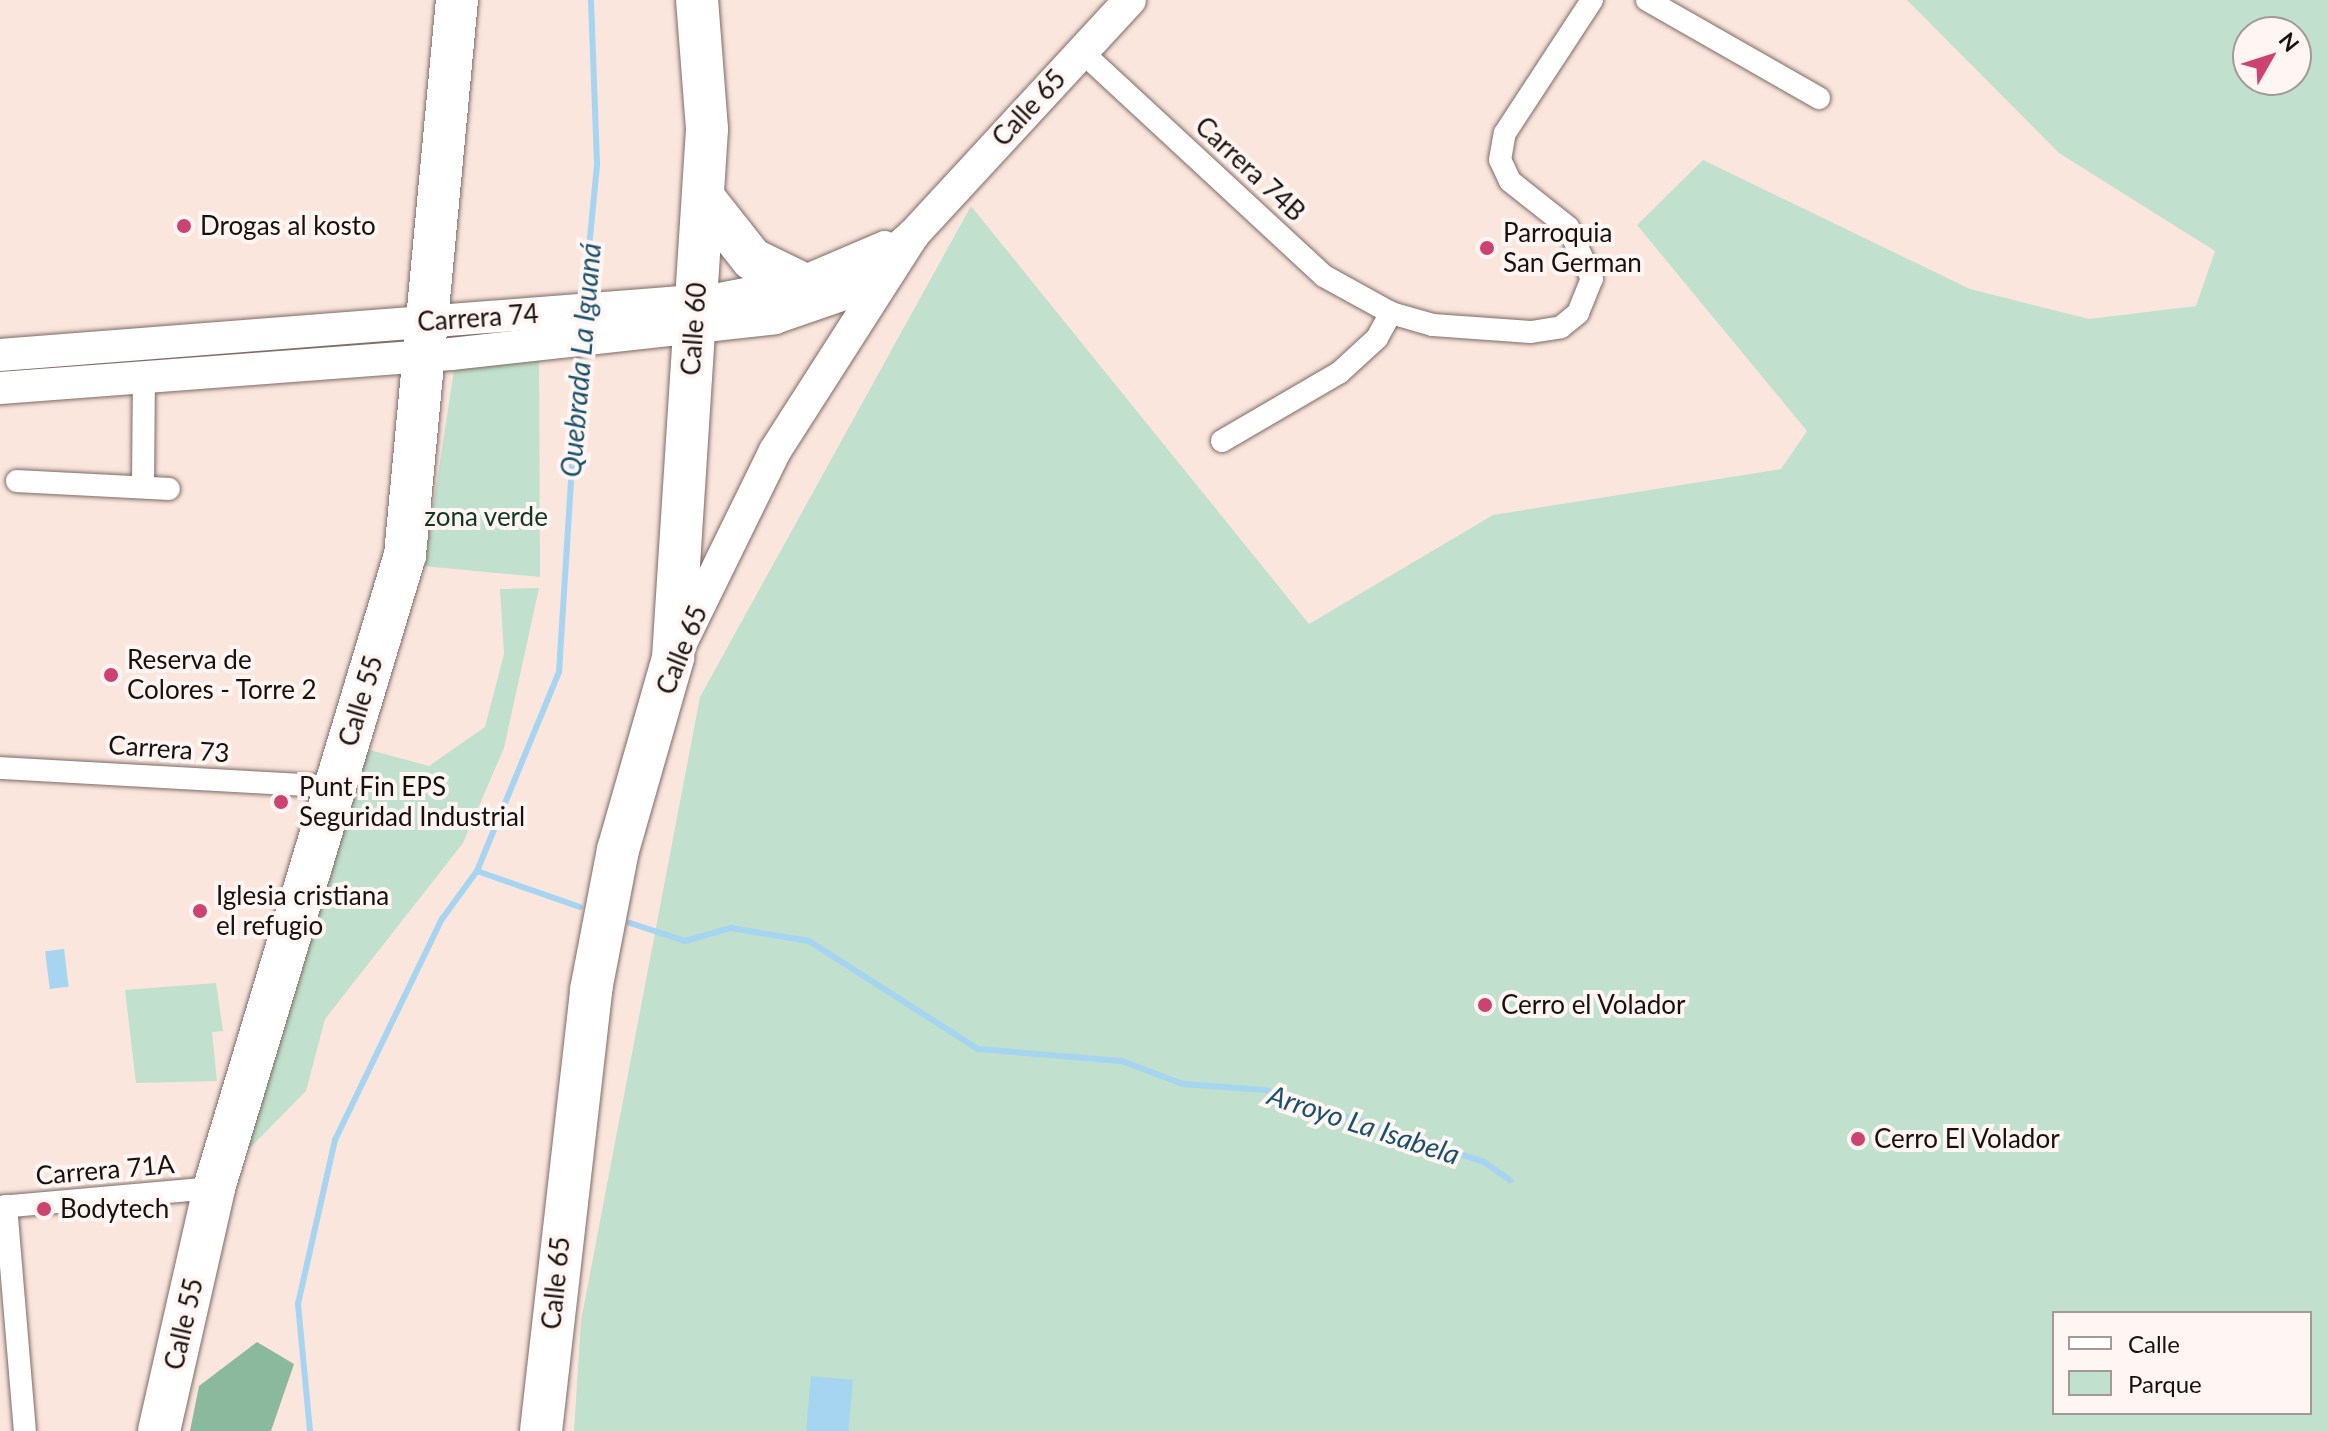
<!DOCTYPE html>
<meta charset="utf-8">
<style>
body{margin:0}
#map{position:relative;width:2328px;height:1431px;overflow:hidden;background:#fbe6de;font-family:Lato,sans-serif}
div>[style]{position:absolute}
.green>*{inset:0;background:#c1e0cd}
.forest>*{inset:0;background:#8ab99e}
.water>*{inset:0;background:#a5d5f0;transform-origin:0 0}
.stream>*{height:6px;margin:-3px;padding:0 3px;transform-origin:3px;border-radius:3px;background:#a5d5f0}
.roads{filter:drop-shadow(0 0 2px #7d6b64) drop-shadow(0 0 2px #7d6b64)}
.street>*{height:22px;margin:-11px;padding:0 11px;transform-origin:11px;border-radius:11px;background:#fff}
.secondary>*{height:32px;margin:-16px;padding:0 16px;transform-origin:16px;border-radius:16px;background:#fff}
.highway>*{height:42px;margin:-21px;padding:0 21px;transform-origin:21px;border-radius:21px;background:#fff}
.dots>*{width:22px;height:22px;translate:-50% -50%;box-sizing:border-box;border:4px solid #fff6f3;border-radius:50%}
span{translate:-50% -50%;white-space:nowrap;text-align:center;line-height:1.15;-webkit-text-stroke:8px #fff6f3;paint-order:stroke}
.street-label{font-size:26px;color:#17100d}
.poi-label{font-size:26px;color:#17100d}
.left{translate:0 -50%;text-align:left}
.park-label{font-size:26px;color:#103724}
.water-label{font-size:28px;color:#17526d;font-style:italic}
.legend{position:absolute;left:2052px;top:1311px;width:260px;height:104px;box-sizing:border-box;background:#fff6f3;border:2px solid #a29a97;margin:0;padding:10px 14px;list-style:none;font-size:24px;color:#17100d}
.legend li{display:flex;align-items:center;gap:16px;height:40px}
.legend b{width:40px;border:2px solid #a29a97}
.north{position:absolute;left:2232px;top:16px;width:80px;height:80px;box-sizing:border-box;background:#fff6f3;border:2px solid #a29a97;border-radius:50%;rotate:51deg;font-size:22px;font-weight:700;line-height:32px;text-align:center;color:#17100d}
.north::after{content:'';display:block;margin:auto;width:28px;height:36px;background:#ce4170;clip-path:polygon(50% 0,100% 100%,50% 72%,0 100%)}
</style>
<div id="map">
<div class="green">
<i style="clip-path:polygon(evenodd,1907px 0,2328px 0,2328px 1431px,574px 1431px,581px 1321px,700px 697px,971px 206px,1309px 624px,1493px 515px,1781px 469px,1807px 431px,1637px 225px,1703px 160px,1970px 289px,2089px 319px,2196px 306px,2215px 251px,2059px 153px,1907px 0,2248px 32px,2296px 32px,2296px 80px,2248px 80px,2248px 32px,1907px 0,2054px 1313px,2310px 1313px,2310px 1413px,2054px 1413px,2054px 1313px)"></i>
<i style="clip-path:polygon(539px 359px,540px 577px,424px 566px,455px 364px)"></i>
<i style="clip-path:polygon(539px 588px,504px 748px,463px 843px,325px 1019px,306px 1091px,246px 1152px,366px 749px,429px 766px,485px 727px,504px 654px,500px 589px)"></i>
<i style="clip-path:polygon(216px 983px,223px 1031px,212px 1032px,217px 1081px,136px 1083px,125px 990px)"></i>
</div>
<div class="forest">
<i style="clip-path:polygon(257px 1342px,294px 1364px,271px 1431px,190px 1431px,199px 1386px)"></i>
</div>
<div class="water">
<i style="left:64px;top:949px;width:38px;height:19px;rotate:83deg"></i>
<i style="left:811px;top:1376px;width:42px;height:55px;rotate:5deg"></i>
</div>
<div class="stream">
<i style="left:584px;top:300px;width:137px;rotate:-84.5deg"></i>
<i style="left:597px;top:164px;width:164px;rotate:-92.1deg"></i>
<i style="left:477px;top:871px;width:109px;rotate:19.3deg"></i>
<i style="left:630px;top:923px;width:58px;rotate:18.1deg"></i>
<i style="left:685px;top:941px;width:48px;rotate:-15.8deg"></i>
<i style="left:731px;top:928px;width:79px;rotate:9.5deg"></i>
<i style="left:809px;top:941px;width:201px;rotate:32.6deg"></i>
<i style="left:978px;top:1049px;width:144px;rotate:4.8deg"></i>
<i style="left:1122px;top:1061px;width:65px;rotate:20.7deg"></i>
<i style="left:1183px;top:1084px;width:82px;rotate:4.2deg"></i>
<i style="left:1265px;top:1090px;width:231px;rotate:18.2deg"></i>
<i style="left:1484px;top:1162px;width:32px;rotate:35deg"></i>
<i style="left:310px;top:1431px;width:128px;rotate:-95.4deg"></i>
<i style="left:298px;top:1304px;width:168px;rotate:-77.3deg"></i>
<i style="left:335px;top:1140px;width:246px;rotate:-64.2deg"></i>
<i style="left:442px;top:919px;width:59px;rotate:-53.9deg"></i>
<i style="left:477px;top:871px;width:215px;rotate:-67.6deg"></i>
<i style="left:559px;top:672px;width:322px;rotate:-86.4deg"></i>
</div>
<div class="roads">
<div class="street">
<i style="left:1647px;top:0;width:198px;rotate:29.7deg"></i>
<i style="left:1081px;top:51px;width:331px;rotate:42.8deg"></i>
<i style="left:1324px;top:276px;width:77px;rotate:28.9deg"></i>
<i style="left:1391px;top:313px;width:44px;rotate:15.9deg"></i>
<i style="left:1433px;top:325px;width:98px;rotate:4.1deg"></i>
<i style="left:1531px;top:332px;width:30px;rotate:-9deg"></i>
<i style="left:1561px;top:327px;width:22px;rotate:-39deg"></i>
<i style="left:1578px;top:313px;width:37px;rotate:-68deg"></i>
<i style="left:1592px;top:279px;width:57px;rotate:-114.8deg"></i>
<i style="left:1568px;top:227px;width:74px;rotate:-141.6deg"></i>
<i style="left:1510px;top:181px;width:23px;rotate:-115deg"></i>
<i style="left:1500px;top:160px;width:27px;rotate:-80deg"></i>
<i style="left:1505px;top:133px;width:159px;rotate:-56.8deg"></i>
<i style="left:1222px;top:441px;width:135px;rotate:-30.2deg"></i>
<i style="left:1339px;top:373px;width:52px;rotate:-42.6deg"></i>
<i style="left:1377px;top:338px;width:29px;rotate:-61deg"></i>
<i style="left:17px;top:481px;width:152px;rotate:3deg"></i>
<i style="left:143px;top:485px;width:109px;rotate:-89.5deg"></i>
<i style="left:0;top:768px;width:336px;rotate:3.2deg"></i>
<i style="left:6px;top:1206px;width:226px;rotate:85.2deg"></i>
<i style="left:0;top:1207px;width:215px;rotate:-5.1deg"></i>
</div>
<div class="secondary">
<i style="left:0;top:355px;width:722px;rotate:-4.45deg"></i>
<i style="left:720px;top:299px;width:83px;rotate:-11.2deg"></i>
<i style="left:801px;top:283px;width:91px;rotate:-23.2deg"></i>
<i style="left:0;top:388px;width:452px;rotate:-4.3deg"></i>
<i style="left:451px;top:354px;width:326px;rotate:-6.3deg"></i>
<i style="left:775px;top:318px;width:76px;rotate:-19.1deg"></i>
<i style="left:847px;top:293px;width:88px;rotate:-41.3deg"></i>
<i style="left:678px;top:649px;width:220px;rotate:-63.9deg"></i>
<i style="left:775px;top:451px;width:256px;rotate:-57.4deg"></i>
<i style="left:913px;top:235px;width:320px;rotate:-47.3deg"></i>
</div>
<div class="highway">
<i style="left:703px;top:197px;width:79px;rotate:51.7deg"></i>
<i style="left:752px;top:259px;width:55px;rotate:26.1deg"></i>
<i style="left:159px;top:1431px;width:249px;rotate:-77.2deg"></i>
<i style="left:214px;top:1188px;width:661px;rotate:-73.21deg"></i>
<i style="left:405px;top:555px;width:557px;rotate:-84.65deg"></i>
<i style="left:541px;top:1431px;width:444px;rotate:-83.5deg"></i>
<i style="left:591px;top:990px;width:143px;rotate:-79.1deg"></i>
<i style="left:618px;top:850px;width:200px;rotate:-74deg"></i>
<i style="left:673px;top:658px;width:530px;rotate:-86.32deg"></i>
<i style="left:707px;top:129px;width:129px;rotate:-94.4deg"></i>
</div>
</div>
<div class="dots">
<i style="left:184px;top:226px;background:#ce4170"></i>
<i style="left:1487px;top:248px;background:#ce4170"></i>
<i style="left:111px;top:675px;background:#ce4170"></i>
<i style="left:281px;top:802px;background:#ce4170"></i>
<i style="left:200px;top:911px;background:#ce4170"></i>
<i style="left:1485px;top:1005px;background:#ce4170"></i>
<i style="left:1858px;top:1139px;background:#ce4170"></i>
<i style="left:44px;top:1209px;background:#ce4170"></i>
</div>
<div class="street-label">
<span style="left:1029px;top:108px;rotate:-47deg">Calle 65</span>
<span style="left:1250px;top:169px;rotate:43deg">Carrera 74B</span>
<span style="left:478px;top:318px;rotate:-4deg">Carrera 74</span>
<span style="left:694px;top:329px;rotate:-86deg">Calle 60</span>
<span style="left:682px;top:650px;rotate:-68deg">Calle 65</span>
<span style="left:361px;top:701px;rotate:-73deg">Calle 55</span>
<span style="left:169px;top:749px;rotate:4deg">Carrera 73</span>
<span style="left:105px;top:1170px;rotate:-5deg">Carrera 71A</span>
<span style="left:556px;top:1283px;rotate:-84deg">Calle 65</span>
<span style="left:184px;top:1324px;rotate:-77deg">Calle 55</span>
</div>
<div class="poi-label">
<span class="left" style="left:200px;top:226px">Drogas al kosto</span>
<span class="left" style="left:1503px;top:248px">Parroquia<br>San German</span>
<span class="left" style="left:127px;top:675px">Reserva de<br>Colores - Torre 2</span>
<span class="left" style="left:299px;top:802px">Punt Fin EPS<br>Seguridad Industrial</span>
<span class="left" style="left:216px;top:911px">Iglesia cristiana<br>el refugio</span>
<span class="left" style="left:1501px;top:1005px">Cerro el Volador</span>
<span class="left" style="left:1874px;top:1139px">Cerro El Volador</span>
<span class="left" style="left:60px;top:1209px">Bodytech</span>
</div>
<div class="park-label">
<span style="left:486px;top:517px">zona verde</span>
</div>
<div class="water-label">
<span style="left:580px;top:360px;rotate:-85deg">Quebrada La Iguaná</span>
<span style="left:1364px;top:1124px;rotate:18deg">Arroyo La Isabela</span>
</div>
<ul class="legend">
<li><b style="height:10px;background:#fff"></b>Calle</li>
<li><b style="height:22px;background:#c1e0cd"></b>Parque</li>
</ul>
<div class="north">N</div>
</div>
